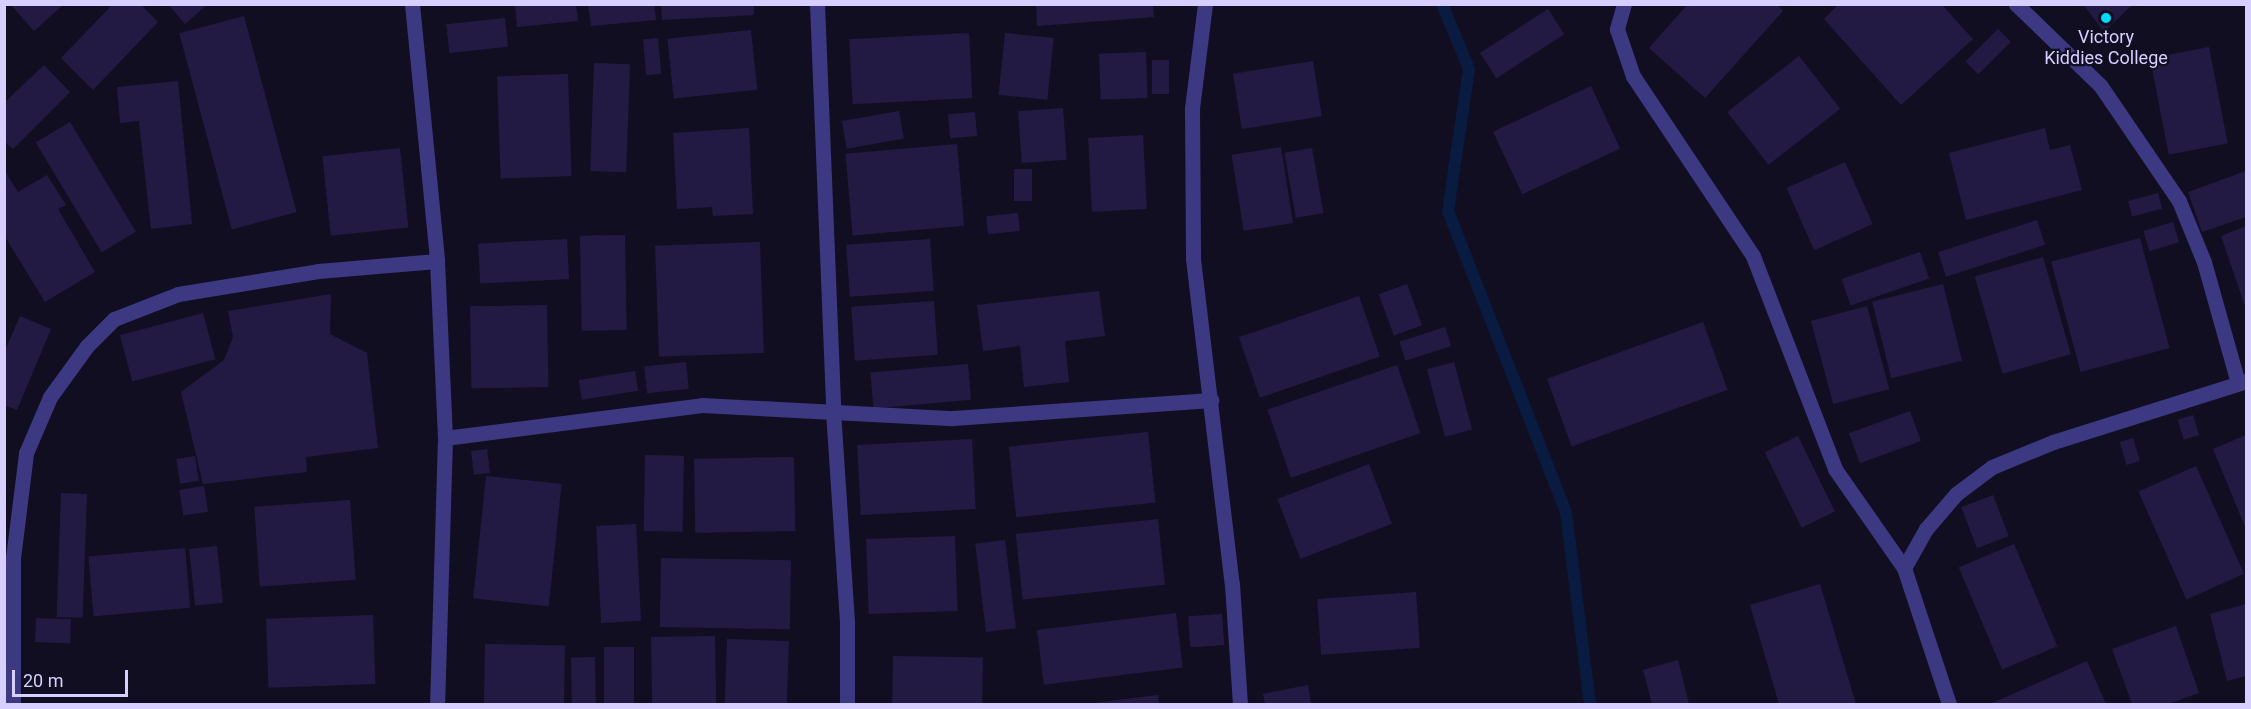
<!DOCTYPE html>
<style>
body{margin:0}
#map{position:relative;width:2251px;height:709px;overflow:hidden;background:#120e22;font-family:Roboto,sans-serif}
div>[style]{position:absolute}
.stream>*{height:12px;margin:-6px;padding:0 6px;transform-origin:6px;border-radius:6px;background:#091b40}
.building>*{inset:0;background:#231a43;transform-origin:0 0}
.street>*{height:15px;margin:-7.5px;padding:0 7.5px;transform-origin:7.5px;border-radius:7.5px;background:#3d3882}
.dots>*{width:16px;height:16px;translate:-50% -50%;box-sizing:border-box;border:3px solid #120e22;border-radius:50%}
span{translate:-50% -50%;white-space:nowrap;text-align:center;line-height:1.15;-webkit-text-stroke:4.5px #120e22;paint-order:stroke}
.poi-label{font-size:18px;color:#d6cfff}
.frame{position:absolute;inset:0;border:6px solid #d6cfff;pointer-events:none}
.scale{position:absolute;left:12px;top:670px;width:116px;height:27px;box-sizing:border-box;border:3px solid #d6cfff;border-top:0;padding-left:8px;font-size:18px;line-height:21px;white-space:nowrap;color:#d6cfff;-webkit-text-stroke:4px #120e22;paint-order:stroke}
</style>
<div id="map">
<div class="stream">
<i style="left:1442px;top:4px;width:70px;rotate:67.4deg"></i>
<i style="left:1469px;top:69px;width:144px;rotate:98.4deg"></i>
<i style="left:1448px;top:211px;width:323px;rotate:68.6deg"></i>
<i style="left:1566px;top:512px;width:193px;rotate:82.9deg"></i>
</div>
<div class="building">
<i style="clip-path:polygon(10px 4px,64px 4px,34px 31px)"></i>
<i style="clip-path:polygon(113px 4px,140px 4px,158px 22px,93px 90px,61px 58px)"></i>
<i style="clip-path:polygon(168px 4px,208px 4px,185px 24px)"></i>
<i style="clip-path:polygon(515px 4px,576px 4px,578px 21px,517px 27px)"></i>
<i style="clip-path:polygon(588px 4px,654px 4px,656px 20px,591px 26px)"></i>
<i style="clip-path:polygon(661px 4px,754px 4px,754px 15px,662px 20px)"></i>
<i style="clip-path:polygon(1036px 4px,1153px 4px,1154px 17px,1037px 26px)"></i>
<i style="clip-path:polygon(1688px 4px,1776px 4px,1783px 11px,1705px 98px,1649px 48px)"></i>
<i style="clip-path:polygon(1839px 4px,1941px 4px,1973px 39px,1901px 105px,1824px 19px)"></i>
<i style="clip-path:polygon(2083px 4px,2133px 4px,2104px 32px)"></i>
<i style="left:1548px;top:9px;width:30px;height:81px;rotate:57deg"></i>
<i style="left:244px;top:16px;width:203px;height:67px;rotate:75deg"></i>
<i style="left:505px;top:18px;width:29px;height:59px;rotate:84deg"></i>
<i style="left:1998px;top:29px;width:18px;height:46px;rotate:45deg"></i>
<i style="left:751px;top:30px;width:60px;height:84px;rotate:84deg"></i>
<i style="left:969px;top:33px;width:65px;height:120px;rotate:87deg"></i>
<i style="left:1005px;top:33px;width:49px;height:62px;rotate:6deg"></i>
<i style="left:658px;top:38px;width:36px;height:15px;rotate:85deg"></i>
<i style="left:2209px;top:47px;width:98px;height:60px;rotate:79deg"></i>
<i style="left:1146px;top:52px;width:46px;height:47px;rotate:88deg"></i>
<i style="left:1799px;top:56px;width:67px;height:91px;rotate:52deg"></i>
<i style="left:1152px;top:60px;width:17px;height:34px"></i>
<i style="left:1313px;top:61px;width:56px;height:81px;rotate:81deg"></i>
<i style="left:594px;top:63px;width:36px;height:108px;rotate:2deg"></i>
<i style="clip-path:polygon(44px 65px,70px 92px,13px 149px,4px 141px,4px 103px)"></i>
<i style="left:568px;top:74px;width:102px;height:71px;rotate:88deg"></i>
<i style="clip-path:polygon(178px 81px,192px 224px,151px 229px,139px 121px,120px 123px,117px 87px)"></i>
<i style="left:1591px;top:86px;width:69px;height:108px;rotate:65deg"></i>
<i style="left:1063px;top:108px;width:52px;height:45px;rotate:86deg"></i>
<i style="left:899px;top:111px;width:28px;height:58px;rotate:80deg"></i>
<i style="left:975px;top:112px;width:24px;height:27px;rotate:85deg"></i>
<i style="left:70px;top:122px;width:128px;height:40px;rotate:59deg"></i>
<i style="clip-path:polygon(749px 128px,753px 214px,713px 216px,712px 207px,677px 209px,673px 133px)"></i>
<i style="clip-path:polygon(2045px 128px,2050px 150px,2070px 145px,2082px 190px,1966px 220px,1949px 153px)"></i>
<i style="left:1143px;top:135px;width:74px;height:55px;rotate:87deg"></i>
<i style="left:957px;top:144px;width:82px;height:112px;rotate:85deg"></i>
<i style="left:1281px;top:147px;width:77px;height:50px;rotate:81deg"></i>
<i style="left:400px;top:148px;width:80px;height:78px;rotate:84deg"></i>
<i style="left:1312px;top:148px;width:66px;height:28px;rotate:80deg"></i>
<i style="left:1845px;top:162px;width:68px;height:64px;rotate:66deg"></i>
<i style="left:1014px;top:169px;width:18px;height:32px"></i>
<i style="clip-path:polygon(4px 170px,18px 192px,47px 175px,66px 205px,58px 209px,95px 272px,45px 302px,4px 235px)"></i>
<i style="clip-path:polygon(2246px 171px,2246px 217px,2202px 232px,2188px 192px)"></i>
<i style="left:2158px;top:193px;width:16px;height:31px;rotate:75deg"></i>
<i style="left:1018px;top:213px;width:18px;height:32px;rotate:84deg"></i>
<i style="left:2037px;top:220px;width:26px;height:104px;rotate:72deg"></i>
<i style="left:2173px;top:222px;width:21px;height:31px;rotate:73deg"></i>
<i style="clip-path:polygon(2246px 226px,2246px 309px,2221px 236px)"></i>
<i style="left:625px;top:235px;width:95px;height:45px;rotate:89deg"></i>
<i style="left:2140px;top:238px;width:114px;height:92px;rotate:75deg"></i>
<i style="left:567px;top:239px;width:40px;height:89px;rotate:87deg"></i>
<i style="left:930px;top:239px;width:52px;height:84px;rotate:86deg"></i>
<i style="left:760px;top:242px;width:111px;height:105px;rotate:88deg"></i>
<i style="left:1920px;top:252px;width:28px;height:83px;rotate:71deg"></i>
<i style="left:2043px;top:257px;width:101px;height:71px;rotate:74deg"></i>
<i style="left:1407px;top:284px;width:44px;height:30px;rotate:70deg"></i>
<i style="left:1943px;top:284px;width:79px;height:73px;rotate:76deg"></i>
<i style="clip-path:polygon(1099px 291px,1105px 336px,1065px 341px,1069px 382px,1024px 387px,1020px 346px,983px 351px,977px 305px)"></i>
<i style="clip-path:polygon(331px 294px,330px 334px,367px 353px,378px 448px,306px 457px,307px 472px,203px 484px,181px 392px,224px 360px,233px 337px,228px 311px)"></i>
<i style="left:1359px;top:296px;width:64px;height:127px;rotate:71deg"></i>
<i style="left:934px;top:301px;width:54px;height:83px;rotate:86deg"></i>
<i style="left:547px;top:305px;width:82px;height:77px;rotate:89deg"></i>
<i style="left:1867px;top:306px;width:86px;height:58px;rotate:75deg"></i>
<i style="left:203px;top:313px;width:48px;height:86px;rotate:75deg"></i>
<i style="clip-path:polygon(20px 316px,51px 329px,17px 410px,4px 405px,4px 353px)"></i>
<i style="left:1703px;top:322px;width:72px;height:166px;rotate:70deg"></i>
<i style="left:1445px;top:327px;width:20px;height:48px;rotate:72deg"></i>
<i style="left:686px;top:362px;width:27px;height:42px;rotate:84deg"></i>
<i style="left:1454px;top:362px;width:70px;height:28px;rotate:75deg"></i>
<i style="left:968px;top:364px;width:36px;height:98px;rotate:85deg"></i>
<i style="left:1397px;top:365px;width:72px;height:137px;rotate:71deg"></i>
<i style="left:635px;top:371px;width:20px;height:57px;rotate:81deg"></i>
<i style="left:1910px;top:411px;width:32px;height:65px;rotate:70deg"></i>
<i style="left:2193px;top:415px;width:21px;height:16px;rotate:73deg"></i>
<i style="left:1148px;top:432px;width:71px;height:140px;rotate:84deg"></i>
<i style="clip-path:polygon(2246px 435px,2246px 529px,2213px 449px)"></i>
<i style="left:1798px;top:436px;width:84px;height:37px;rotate:64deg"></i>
<i style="left:2133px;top:438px;width:24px;height:14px;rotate:73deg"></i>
<i style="left:972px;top:439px;width:70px;height:115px;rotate:87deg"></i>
<i style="left:487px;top:449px;width:24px;height:16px;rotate:83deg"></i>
<i style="left:645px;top:455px;width:39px;height:76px;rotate:1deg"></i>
<i style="left:195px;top:456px;width:25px;height:19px;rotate:81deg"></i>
<i style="left:794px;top:457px;width:74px;height:100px;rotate:89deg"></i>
<i style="left:1369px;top:464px;width:64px;height:98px;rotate:69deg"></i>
<i style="left:2196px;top:466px;width:118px;height:63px;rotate:66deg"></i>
<i style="left:486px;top:476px;width:76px;height:123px;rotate:6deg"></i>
<i style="left:204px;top:486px;width:26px;height:25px;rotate:81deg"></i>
<i style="left:61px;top:493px;width:26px;height:124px;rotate:2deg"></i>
<i style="left:1993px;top:495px;width:44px;height:34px;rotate:69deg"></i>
<i style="left:350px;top:500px;width:80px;height:96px;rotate:86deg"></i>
<i style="left:1158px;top:519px;width:66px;height:143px;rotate:84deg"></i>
<i style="left:636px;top:524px;width:97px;height:40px;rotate:87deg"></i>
<i style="left:955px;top:536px;width:75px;height:89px;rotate:88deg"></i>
<i style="left:1005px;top:540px;width:89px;height:30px;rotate:83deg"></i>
<i style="left:2014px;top:544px;width:111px;height:60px;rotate:67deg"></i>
<i style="left:217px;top:546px;width:57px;height:28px;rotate:84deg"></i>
<i style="left:185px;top:548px;width:60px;height:97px;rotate:85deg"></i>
<i style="left:661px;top:558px;width:130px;height:69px;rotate:1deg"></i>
<i style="clip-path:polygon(1820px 584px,1856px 704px,1779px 704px,1750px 605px)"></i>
<i style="left:1416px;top:592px;width:56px;height:99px;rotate:86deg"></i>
<i style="clip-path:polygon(2246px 604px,2246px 676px,2227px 681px,2210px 614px)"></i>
<i style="left:1176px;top:613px;width:55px;height:140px;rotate:83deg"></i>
<i style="left:1222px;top:614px;width:31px;height:34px;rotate:86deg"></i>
<i style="left:373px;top:615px;width:69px;height:107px;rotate:88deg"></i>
<i style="left:36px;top:618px;width:35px;height:24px;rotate:2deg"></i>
<i style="clip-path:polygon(2176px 626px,2199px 693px,2168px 704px,2132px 704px,2112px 649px)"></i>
<i style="left:715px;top:636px;width:67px;height:64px;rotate:89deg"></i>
<i style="left:727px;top:639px;width:62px;height:65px;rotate:2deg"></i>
<i style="left:485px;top:644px;width:80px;height:60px;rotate:1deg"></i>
<i style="left:604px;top:647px;width:30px;height:57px"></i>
<i style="left:893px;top:656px;width:90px;height:48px;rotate:1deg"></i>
<i style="left:595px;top:657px;width:47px;height:24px;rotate:89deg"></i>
<i style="clip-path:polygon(1678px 660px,1689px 704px,1652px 704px,1643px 670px)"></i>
<i style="clip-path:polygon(2087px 661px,2106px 704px,1990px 704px)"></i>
<i style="clip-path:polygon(1308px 685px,1311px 704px,1265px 704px,1263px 694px)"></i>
<i style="clip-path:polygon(1158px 695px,1159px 704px,1094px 704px,1094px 703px)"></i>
</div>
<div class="street">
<i style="left:412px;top:4px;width:258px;rotate:84.4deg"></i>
<i style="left:437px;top:261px;width:177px;rotate:87.4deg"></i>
<i style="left:445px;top:438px;width:266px;rotate:91.7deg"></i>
<i style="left:817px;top:4px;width:407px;rotate:87.7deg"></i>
<i style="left:833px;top:411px;width:213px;rotate:86.2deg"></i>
<i style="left:847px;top:624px;width:80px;rotate:90deg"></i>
<i style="left:1205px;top:4px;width:105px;rotate:97.1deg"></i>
<i style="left:1192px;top:108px;width:151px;rotate:89.6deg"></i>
<i style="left:1193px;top:259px;width:327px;rotate:83.2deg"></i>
<i style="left:1232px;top:584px;width:120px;rotate:86.2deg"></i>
<i style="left:1624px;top:4px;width:26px;rotate:106deg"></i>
<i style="left:1617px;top:29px;width:50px;rotate:71.2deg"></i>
<i style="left:1633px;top:76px;width:216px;rotate:56.3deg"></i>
<i style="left:1753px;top:256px;width:228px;rotate:68.9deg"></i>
<i style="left:1835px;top:469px;width:121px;rotate:55.1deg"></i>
<i style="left:1904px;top:568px;width:143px;rotate:71.7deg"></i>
<i style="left:2016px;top:4px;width:117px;rotate:44deg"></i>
<i style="left:2100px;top:85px;width:140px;rotate:55.7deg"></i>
<i style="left:2179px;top:201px;width:66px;rotate:67.7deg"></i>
<i style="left:2204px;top:262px;width:126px;rotate:74.3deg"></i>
<i style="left:445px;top:438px;width:259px;rotate:-7.3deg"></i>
<i style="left:702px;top:405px;width:251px;rotate:3deg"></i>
<i style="left:953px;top:418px;width:259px;rotate:-4deg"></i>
<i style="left:1904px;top:568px;width:45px;rotate:-60.6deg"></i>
<i style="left:1926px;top:529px;width:46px;rotate:-49.4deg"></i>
<i style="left:1956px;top:494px;width:45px;rotate:-36.9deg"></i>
<i style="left:1992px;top:467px;width:66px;rotate:-22.3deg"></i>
<i style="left:2053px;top:442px;width:202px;rotate:-17.5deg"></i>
<i style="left:13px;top:704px;width:146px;rotate:-90deg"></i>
<i style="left:13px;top:558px;width:106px;rotate:-82.9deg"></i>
<i style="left:26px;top:453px;width:61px;rotate:-66.8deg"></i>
<i style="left:50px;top:397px;width:63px;rotate:-54deg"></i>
<i style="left:87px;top:346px;width:38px;rotate:-45deg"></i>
<i style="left:114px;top:319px;width:69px;rotate:-21.3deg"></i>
<i style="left:178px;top:294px;width:142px;rotate:-9.3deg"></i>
<i style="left:318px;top:271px;width:119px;rotate:-4.8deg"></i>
</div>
<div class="dots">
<i style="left:2106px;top:18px;background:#00d9fa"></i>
</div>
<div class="poi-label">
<span style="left:2106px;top:48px">Victory<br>Kiddies College</span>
</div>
<div class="frame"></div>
<div class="scale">20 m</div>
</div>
